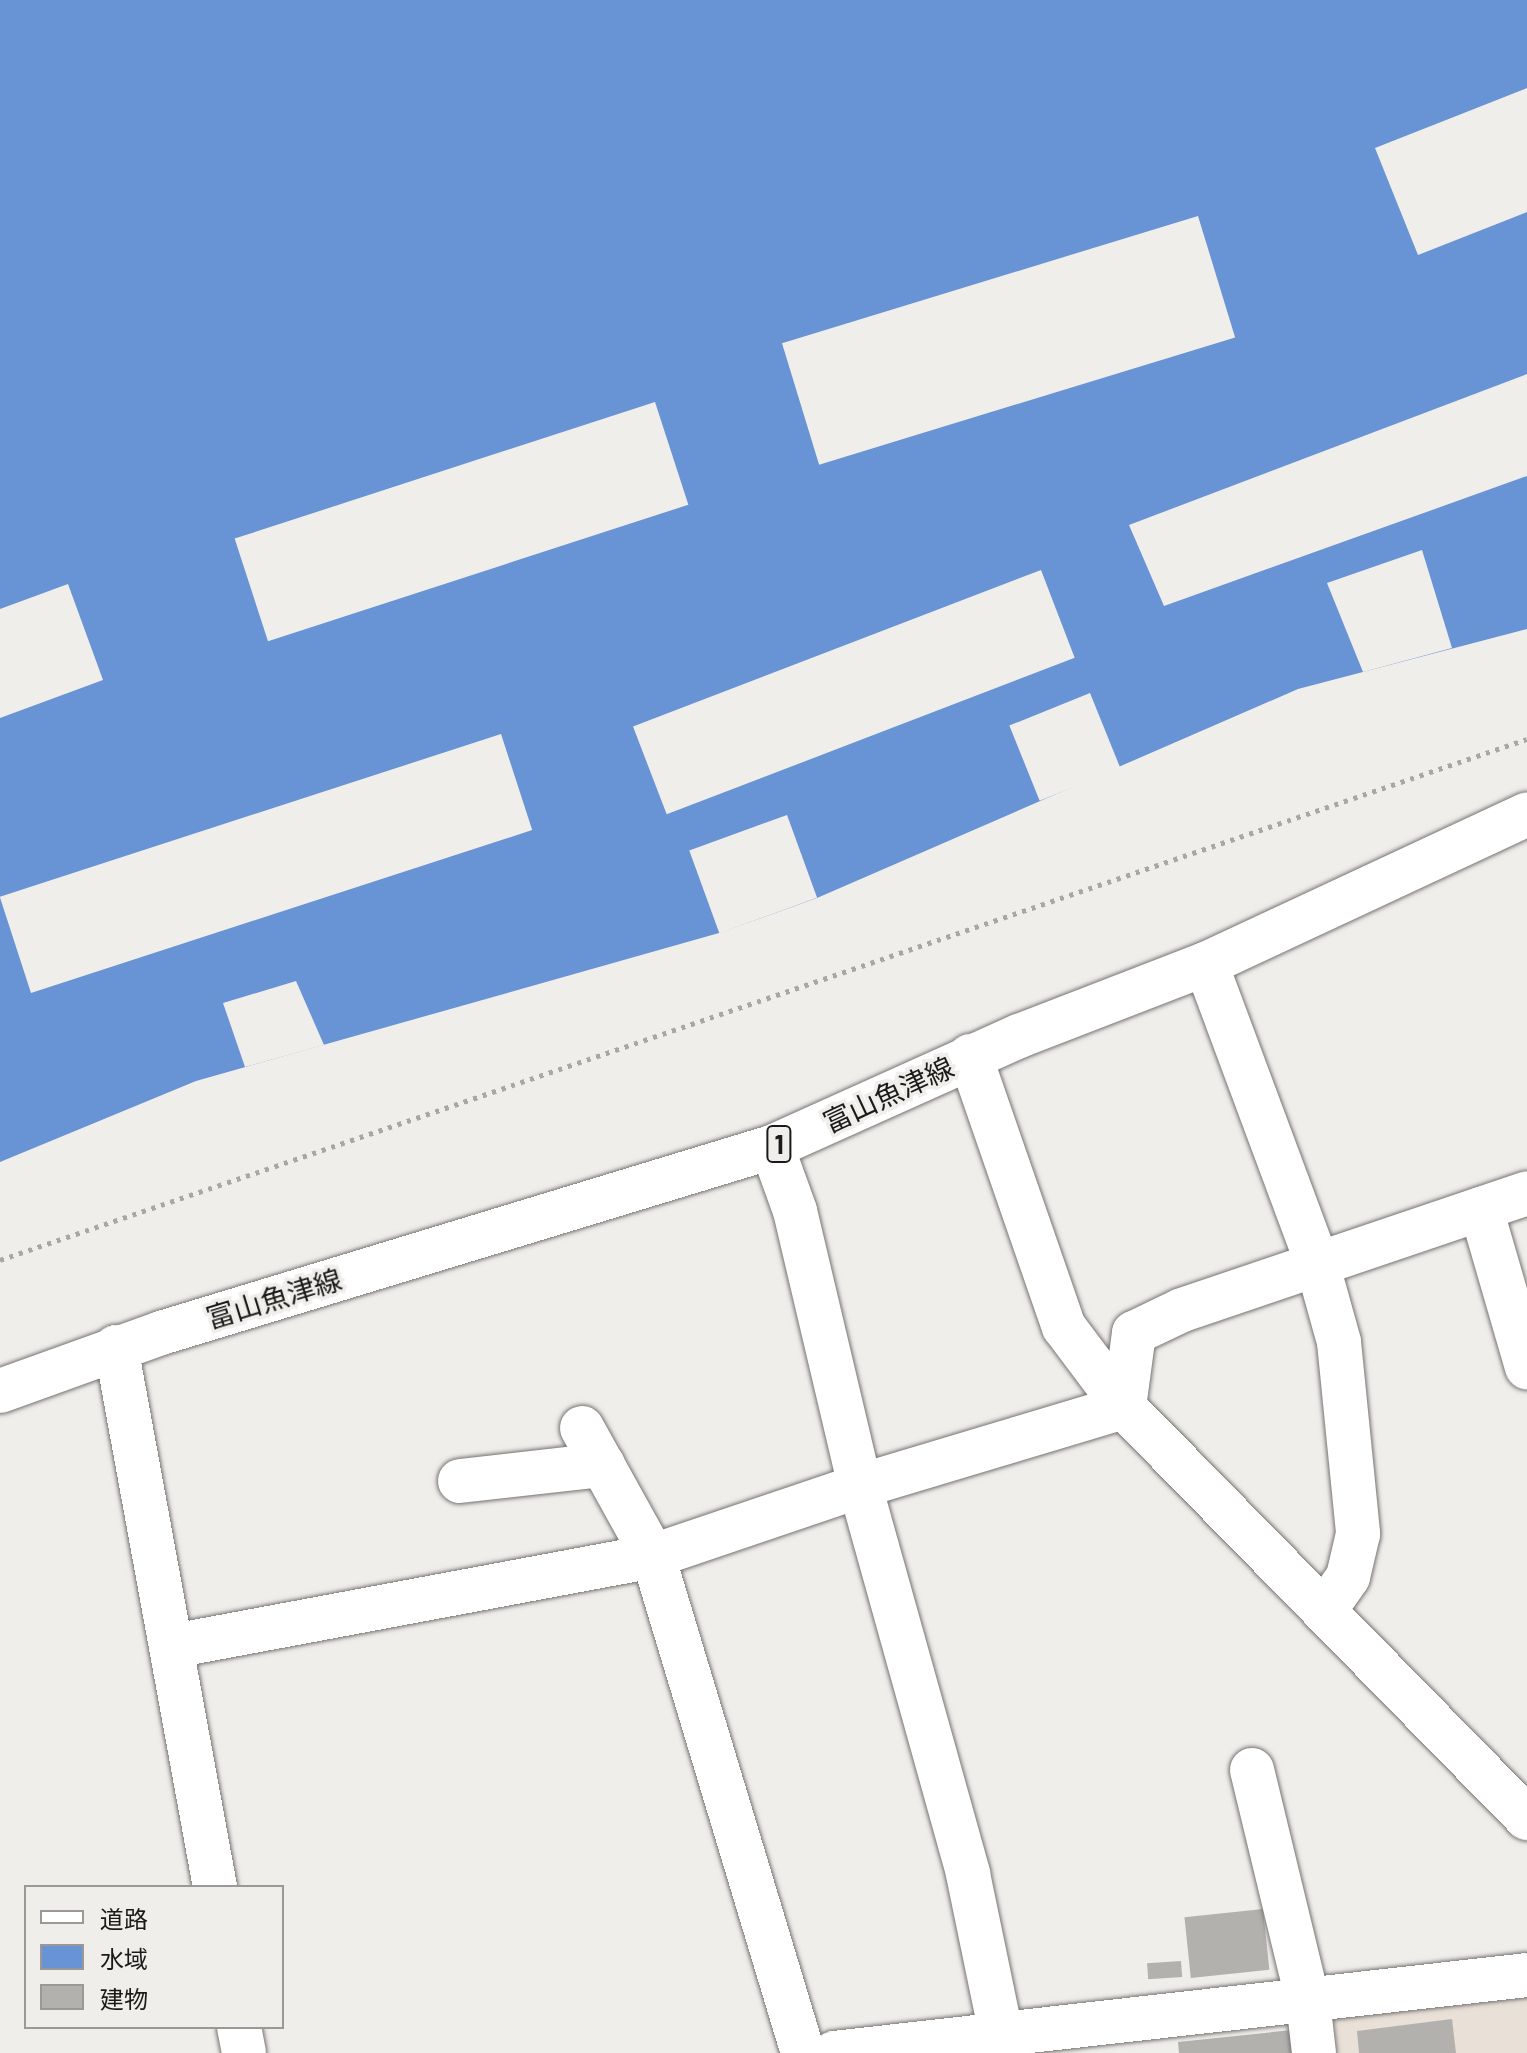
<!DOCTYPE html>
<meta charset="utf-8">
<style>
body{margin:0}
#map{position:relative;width:1527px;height:2053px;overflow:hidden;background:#f0eeeb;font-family:Barlow,"Noto Sans JP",sans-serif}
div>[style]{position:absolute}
.built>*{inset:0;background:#e9e1d8}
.water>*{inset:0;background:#6893d4}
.pier>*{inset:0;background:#f0eeeb;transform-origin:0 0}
.building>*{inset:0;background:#b3b1ae;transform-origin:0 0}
.path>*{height:5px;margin-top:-2.5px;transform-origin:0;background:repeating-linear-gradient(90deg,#a8a7a5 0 4px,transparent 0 10px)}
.roads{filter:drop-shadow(0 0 2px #767371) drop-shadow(0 0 2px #767371)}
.minor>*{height:44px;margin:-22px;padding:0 22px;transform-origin:22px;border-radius:22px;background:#fff}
.major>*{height:44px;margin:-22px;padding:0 22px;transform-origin:22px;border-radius:22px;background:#fff}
span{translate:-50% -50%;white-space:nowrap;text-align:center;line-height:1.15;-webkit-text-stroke:7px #f0eeeb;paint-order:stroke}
.shield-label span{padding:2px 6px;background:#f0eeeb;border:2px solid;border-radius:6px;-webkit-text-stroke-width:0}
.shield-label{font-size:26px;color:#1b1a1a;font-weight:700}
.street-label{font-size:28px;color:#1b1a1a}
.legend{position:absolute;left:24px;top:1885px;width:260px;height:144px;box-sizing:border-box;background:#f0eeeb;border:2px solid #9b9997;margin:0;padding:10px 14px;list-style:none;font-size:24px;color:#1b1a1a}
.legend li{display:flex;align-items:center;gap:16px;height:40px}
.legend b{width:40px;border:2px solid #9b9997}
</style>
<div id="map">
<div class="built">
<i style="clip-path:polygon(1527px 1996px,1527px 2053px,1338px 2053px,1334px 2016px)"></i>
</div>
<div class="water">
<i style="clip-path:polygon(0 0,1527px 0,1527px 629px,1298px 689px,817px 898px,719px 933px,196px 1081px,0 1162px)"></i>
</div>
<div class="pier">
<i style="clip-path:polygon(1527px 88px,1527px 212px,1418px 255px,1375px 148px)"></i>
<i style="left:1198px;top:216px;width:127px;height:435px;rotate:73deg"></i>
<i style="clip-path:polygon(1527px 374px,1527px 476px,1164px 606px,1129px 525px)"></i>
<i style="left:655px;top:402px;width:108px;height:442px;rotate:72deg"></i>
<i style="clip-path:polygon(1422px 550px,1452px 648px,1363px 672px,1327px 583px)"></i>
<i style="left:1041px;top:570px;width:94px;height:437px;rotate:69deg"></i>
<i style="clip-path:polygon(68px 584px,103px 680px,0 718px,0 609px)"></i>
<i style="left:1090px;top:693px;width:81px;height:87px;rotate:68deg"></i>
<i style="left:501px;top:734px;width:101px;height:527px;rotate:72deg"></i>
<i style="left:787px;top:815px;width:88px;height:104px;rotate:70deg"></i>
<i style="clip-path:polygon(296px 981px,324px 1045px,245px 1067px,223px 1003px)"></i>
</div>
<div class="building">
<i style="left:1263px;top:1909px;width:61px;height:79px;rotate:84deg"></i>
<i style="left:1181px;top:1961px;width:16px;height:34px;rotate:86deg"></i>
<i style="clip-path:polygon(1452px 2019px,1456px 2053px,1359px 2053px,1357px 2031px)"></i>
<i style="clip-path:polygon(1302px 2029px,1304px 2053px,1179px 2053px,1178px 2042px)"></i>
</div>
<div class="path">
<i style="left:0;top:1260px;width:1613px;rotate:-18.84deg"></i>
</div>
<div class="roads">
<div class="minor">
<i style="left:1206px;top:964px;width:319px;rotate:69.6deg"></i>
<i style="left:1317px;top:1263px;width:82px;rotate:74.4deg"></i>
<i style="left:1339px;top:1342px;width:193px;rotate:84.3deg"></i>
<i style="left:1358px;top:1534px;width:44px;rotate:103.1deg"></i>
<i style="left:1348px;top:1577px;width:42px;rotate:125.2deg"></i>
<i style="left:970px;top:1056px;width:287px;rotate:70.9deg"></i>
<i style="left:1064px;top:1327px;width:100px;rotate:53.1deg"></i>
<i style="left:1124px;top:1407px;width:576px;rotate:45.56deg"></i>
<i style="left:772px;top:1147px;width:68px;rotate:70.2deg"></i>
<i style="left:795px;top:1211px;width:283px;rotate:76.7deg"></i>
<i style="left:860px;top:1486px;width:403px;rotate:74.4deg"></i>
<i style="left:968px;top:1874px;width:162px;rotate:78.3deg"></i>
<i style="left:1481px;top:1209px;width:165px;rotate:73.8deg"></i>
<i style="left:116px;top:1347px;width:549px;rotate:79.61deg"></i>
<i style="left:1124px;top:1407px;width:75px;rotate:-82.3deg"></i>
<i style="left:1134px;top:1333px;width:53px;rotate:-25.6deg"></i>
<i style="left:1182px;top:1310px;width:364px;rotate:-18.7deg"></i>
<i style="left:582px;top:1428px;width:146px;rotate:61deg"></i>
<i style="left:653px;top:1556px;width:519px;rotate:73.21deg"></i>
<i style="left:460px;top:1481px;width:144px;rotate:-6.4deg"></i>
<i style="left:173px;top:1646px;width:488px;rotate:-10.6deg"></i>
<i style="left:653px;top:1556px;width:219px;rotate:-18.7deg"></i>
<i style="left:860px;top:1486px;width:276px;rotate:-16.7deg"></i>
<i style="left:1252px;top:1770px;width:238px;rotate:76.4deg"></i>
<i style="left:1308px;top:2001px;width:52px;rotate:83.4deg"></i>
<i style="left:239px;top:2027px;width:26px;rotate:79deg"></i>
<i style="left:834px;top:2053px;width:697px;rotate:-6.42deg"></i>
</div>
<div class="major">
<i style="left:0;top:1391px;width:171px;rotate:-19.8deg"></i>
<i style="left:161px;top:1333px;width:639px;rotate:-16.93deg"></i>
<i style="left:772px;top:1147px;width:271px;rotate:-24.2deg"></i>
<i style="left:1019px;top:1036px;width:200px;rotate:-21.1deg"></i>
<i style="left:1206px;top:964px;width:354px;rotate:-25deg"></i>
</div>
</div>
<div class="shield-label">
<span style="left:779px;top:1144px">1</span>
</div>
<div class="street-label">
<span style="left:888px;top:1094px;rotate:-25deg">富山魚津線</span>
<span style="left:274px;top:1298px;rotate:-17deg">富山魚津線</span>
</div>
<ul class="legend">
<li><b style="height:10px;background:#fff"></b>道路</li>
<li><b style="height:22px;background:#6893d4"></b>水域</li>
<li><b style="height:22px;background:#b3b1ae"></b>建物</li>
</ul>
</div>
